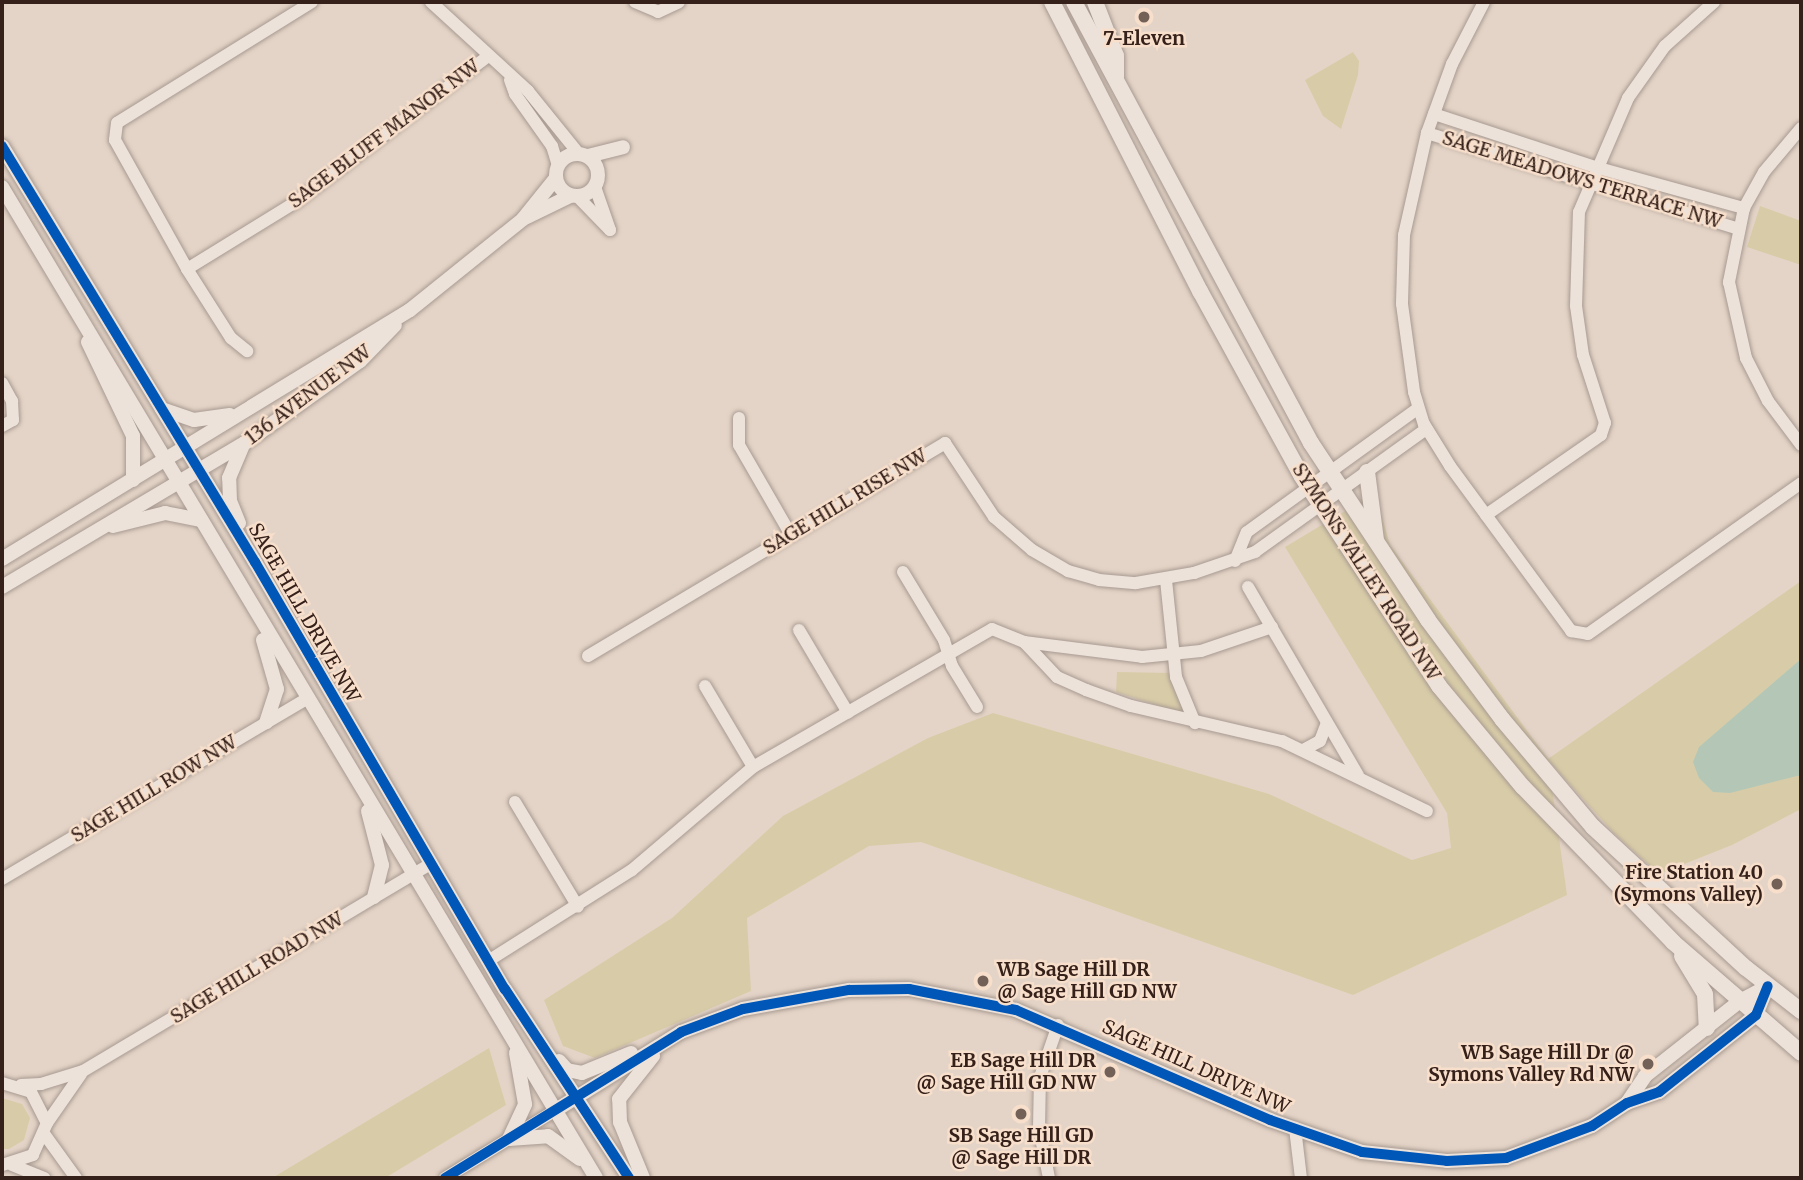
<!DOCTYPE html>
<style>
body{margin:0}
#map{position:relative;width:1803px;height:1180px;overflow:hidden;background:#e4d4c7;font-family:Merriweather,serif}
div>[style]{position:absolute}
.green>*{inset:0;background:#d8cca8}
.water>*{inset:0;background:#b4c7b6}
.roads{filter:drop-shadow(0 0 2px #a89a91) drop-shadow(0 0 2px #a89a91)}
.minor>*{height:12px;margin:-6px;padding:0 6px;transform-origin:6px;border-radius:6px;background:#ece2da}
.tertiary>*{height:14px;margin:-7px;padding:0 7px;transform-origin:7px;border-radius:7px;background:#ece2da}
.tertiary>.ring{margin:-7px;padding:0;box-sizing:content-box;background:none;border:14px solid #ece2da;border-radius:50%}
.secondary>*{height:16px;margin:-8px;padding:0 8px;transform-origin:8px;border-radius:8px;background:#ece2da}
.cycleway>*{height:10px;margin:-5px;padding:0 5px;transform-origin:5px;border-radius:5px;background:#0057b8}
.dots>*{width:19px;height:19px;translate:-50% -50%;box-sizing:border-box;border:4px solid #f7dfcb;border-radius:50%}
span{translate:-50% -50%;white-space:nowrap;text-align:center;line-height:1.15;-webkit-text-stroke:5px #f7dfcb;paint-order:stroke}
.poi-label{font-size:19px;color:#36211a;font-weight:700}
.right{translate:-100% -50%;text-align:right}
.left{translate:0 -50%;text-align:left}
.street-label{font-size:19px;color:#36211a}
.frame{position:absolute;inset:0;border:4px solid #36211a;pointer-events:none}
</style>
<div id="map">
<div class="green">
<i style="clip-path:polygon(1353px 52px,1359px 61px,1358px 75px,1341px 129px,1323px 116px,1305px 80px)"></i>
<i style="clip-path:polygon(1760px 206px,1801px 221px,1801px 265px,1747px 247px)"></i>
<i style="clip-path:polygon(1375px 493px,1390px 545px,1548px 759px,1801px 581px,1801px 809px,1732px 845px,1659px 874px,1613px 832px,1548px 760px,1567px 895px,1353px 995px,921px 842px,869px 846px,747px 918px,751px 991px,595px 1058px,563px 1046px,544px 1000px,672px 918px,783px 816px,928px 738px,993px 713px,1269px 794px,1412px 860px,1451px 848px,1447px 813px,1285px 547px)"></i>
<i style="clip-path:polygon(1117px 672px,1171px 673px,1187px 715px,1116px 692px)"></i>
<i style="clip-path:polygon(489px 1048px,506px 1105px,385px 1178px,272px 1178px)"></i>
<i style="clip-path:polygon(2px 1098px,22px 1104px,30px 1118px,24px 1140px,9px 1149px,2px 1149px)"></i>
</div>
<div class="water">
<i style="clip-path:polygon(1801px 659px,1801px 775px,1730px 793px,1713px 792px,1699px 778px,1693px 762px,1699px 747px)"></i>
</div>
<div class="roads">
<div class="minor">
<i style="left:312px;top:2px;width:229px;rotate:148.2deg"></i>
<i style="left:117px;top:123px;width:17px;rotate:97deg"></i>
<i style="left:115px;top:140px;width:148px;rotate:60.8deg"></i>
<i style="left:187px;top:269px;width:128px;rotate:-31.6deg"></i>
<i style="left:296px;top:202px;width:241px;rotate:-37.2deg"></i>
<i style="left:431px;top:2px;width:132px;rotate:42.5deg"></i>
<i style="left:528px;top:91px;width:81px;rotate:51deg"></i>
<i style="left:635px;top:2px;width:25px;rotate:23deg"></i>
<i style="left:658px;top:12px;width:23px;rotate:-25deg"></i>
<i style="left:1484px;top:2px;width:70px;rotate:117.3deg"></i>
<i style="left:1452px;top:64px;width:73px;rotate:109.9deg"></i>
<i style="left:1427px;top:133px;width:105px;rotate:102.7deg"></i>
<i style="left:1404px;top:235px;width:69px;rotate:91.7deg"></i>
<i style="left:1402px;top:304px;width:89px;rotate:82.2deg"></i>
<i style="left:1414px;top:392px;width:34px;rotate:73deg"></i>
<i style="left:1424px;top:424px;width:49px;rotate:58.2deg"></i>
<i style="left:1450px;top:466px;width:205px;rotate:53.7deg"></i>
<i style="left:1571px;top:631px;width:17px;rotate:10deg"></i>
<i style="left:1588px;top:634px;width:261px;rotate:-35.3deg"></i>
<i style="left:510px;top:80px;width:15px;rotate:70deg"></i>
<i style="left:515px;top:94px;width:64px;rotate:54.6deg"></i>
<i style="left:552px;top:146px;width:21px;rotate:73deg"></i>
<i style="left:1434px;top:114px;width:169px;rotate:18.2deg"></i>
<i style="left:1595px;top:167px;width:155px;rotate:15.4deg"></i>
<i style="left:1801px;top:128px;width:57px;rotate:130.1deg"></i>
<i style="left:1764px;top:172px;width:41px;rotate:119.1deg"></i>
<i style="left:1744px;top:208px;width:76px;rotate:101.5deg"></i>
<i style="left:1729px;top:282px;width:78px;rotate:77.4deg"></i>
<i style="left:1746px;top:358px;width:48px;rotate:62.9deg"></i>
<i style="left:1768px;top:401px;width:55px;rotate:53.1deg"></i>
<i style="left:1427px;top:133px;width:323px;rotate:17.1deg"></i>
<i style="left:578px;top:197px;width:46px;rotate:45.9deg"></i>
<i style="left:610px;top:230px;width:46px;rotate:-109.2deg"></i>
<i style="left:187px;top:269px;width:82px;rotate:57.5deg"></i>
<i style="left:231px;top:338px;width:21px;rotate:39deg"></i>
<i style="left:2px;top:383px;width:21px;rotate:61deg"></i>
<i style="left:12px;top:401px;width:19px;rotate:87deg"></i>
<i style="left:13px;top:420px;width:13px;rotate:151deg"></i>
<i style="left:739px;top:418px;width:27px;rotate:90deg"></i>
<i style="left:739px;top:445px;width:104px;rotate:60deg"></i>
<i style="left:1486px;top:515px;width:140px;rotate:-34.8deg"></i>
<i style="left:1601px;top:435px;width:13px;rotate:-72deg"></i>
<i style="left:1605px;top:423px;width:71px;rotate:-107.9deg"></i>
<i style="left:1583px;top:355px;width:49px;rotate:-98.1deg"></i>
<i style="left:1576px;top:306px;width:94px;rotate:-88.2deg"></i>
<i style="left:1579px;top:212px;width:124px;rotate:-66.7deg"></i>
<i style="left:1628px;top:98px;width:64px;rotate:-54.6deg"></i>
<i style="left:1665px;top:46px;width:66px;rotate:-41.9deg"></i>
<i style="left:1235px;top:561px;width:31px;rotate:-68deg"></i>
<i style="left:1247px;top:532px;width:211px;rotate:-35.9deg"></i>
<i style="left:903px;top:572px;width:79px;rotate:58.9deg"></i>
<i style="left:944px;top:640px;width:27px;rotate:73deg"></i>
<i style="left:952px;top:666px;width:48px;rotate:58.6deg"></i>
<i style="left:1166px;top:580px;width:98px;rotate:84.1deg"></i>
<i style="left:1176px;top:677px;width:50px;rotate:67.6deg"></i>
<i style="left:1248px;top:587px;width:218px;rotate:59.7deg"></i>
<i style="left:799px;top:630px;width:96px;rotate:59.4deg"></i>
<i style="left:1024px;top:642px;width:48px;rotate:46.7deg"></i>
<i style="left:1057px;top:677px;width:32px;rotate:24deg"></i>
<i style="left:1086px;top:690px;width:48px;rotate:19.6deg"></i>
<i style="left:1131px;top:706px;width:155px;rotate:13.1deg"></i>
<i style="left:1282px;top:741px;width:161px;rotate:25.8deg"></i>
<i style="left:588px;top:656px;width:416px;rotate:-30.8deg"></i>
<i style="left:945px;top:443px;width:89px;rotate:56.5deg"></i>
<i style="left:994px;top:517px;width:50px;rotate:41deg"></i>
<i style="left:1032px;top:550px;width:42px;rotate:30.3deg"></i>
<i style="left:1068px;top:571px;width:32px;rotate:16deg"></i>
<i style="left:1099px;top:580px;width:37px;rotate:5deg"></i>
<i style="left:1136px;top:583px;width:59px;rotate:-9.8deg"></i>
<i style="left:1194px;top:573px;width:65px;rotate:-19deg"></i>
<i style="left:1255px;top:552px;width:211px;rotate:-35.7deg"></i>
<i style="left:705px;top:686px;width:94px;rotate:59.3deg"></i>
<i style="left:1303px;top:750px;width:19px;rotate:-28deg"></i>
<i style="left:1320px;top:741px;width:19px;rotate:-69deg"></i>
<i style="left:515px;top:802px;width:122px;rotate:59deg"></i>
<i style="left:2px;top:879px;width:353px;rotate:-30.6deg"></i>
<i style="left:488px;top:961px;width:170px;rotate:-32.3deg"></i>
<i style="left:632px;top:870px;width:159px;rotate:-40.4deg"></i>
<i style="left:753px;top:767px;width:276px;rotate:-30deg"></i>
<i style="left:992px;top:629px;width:35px;rotate:22deg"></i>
<i style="left:1024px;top:642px;width:119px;rotate:7.2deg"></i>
<i style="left:1142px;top:657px;width:59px;rotate:-5.8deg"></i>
<i style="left:1201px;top:651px;width:75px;rotate:-18.7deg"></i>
<i style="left:2px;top:1083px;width:30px;rotate:17deg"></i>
<i style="left:31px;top:1092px;width:35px;rotate:63deg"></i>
<i style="left:47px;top:1123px;width:35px;rotate:114deg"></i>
<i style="left:33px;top:1155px;width:33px;rotate:162deg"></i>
<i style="left:21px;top:1085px;width:20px;rotate:-3deg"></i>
<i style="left:41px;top:1084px;width:44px;rotate:-17.2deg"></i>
<i style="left:83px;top:1071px;width:404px;rotate:-30.8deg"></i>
<i style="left:47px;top:1123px;width:60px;rotate:-55.2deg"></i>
<i style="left:1295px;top:1128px;width:50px;rotate:83.2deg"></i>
<i style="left:45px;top:1135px;width:53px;rotate:54.2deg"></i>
<i style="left:12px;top:1165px;width:35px;rotate:22deg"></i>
<i style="left:445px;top:1178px;width:130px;rotate:-31.5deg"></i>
<i style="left:1049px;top:1178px;width:51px;rotate:-101.3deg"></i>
<i style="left:1039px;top:1128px;width:51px;rotate:-88.9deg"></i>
<i style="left:1040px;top:1077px;width:55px;rotate:-70.9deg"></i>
</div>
<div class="tertiary">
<i style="left:2px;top:146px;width:487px;rotate:58.7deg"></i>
<i style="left:255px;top:562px;width:495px;rotate:59.7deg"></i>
<i style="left:505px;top:989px;width:226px;rotate:56.7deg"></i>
<i class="ring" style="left:556px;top:154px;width:28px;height:28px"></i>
<i style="left:588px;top:156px;width:36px;rotate:-14deg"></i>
<i style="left:2px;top:187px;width:1155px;rotate:59.06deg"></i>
<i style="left:527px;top:217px;width:48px;rotate:-26deg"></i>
<i style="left:88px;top:342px;width:104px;rotate:64.4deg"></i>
<i style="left:133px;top:436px;width:44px;rotate:90deg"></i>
<i style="left:162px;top:409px;width:34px;rotate:19deg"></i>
<i style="left:194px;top:420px;width:36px;rotate:-8deg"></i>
<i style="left:239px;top:523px;width:24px;rotate:-112deg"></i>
<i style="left:230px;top:501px;width:23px;rotate:-92deg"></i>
<i style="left:229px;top:478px;width:34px;rotate:-67deg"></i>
<i style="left:113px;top:526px;width:54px;rotate:-14deg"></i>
<i style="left:165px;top:513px;width:37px;rotate:11deg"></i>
<i style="left:2px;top:559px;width:478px;rotate:-31.4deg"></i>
<i style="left:410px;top:310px;width:145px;rotate:-38.8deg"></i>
<i style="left:523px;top:219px;width:53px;rotate:-51.2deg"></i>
<i style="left:2px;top:587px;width:282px;rotate:-30.7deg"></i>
<i style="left:245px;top:443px;width:141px;rotate:-35.5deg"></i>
<i style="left:360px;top:361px;width:50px;rotate:-45.8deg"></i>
<i style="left:263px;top:640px;width:51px;rotate:74.1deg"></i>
<i style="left:277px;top:689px;width:35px;rotate:108deg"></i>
<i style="left:368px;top:811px;width:56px;rotate:75.5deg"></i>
<i style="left:382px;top:865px;width:33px;rotate:104deg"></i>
<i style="left:559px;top:1061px;width:12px;rotate:48deg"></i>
<i style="left:567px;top:1070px;width:15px;rotate:11deg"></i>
<i style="left:582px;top:1073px;width:53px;rotate:-22.2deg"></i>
<i style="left:1627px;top:1103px;width:32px;rotate:-56deg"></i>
<i style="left:1645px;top:1076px;width:121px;rotate:-38.3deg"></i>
<i style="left:1740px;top:1001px;width:32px;rotate:-28deg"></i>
<i style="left:556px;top:1110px;width:147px;rotate:-32deg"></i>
<i style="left:681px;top:1032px;width:66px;rotate:-20.4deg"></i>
<i style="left:743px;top:1009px;width:108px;rotate:-10.2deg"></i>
<i style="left:849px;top:990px;width:60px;rotate:-1deg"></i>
<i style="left:909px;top:989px;width:109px;rotate:11.1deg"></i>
<i style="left:1016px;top:1010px;width:277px;rotate:23.4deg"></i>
<i style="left:1270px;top:1120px;width:97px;rotate:19.2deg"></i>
<i style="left:1362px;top:1152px;width:85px;rotate:6deg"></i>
<i style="left:1447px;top:1161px;width:59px;rotate:-2.9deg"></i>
<i style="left:1506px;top:1158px;width:92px;rotate:-20.4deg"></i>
<i style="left:1592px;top:1126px;width:42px;rotate:-33.3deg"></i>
<i style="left:1627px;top:1103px;width:34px;rotate:-19deg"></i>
<i style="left:1659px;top:1092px;width:124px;rotate:-38.4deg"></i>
<i style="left:1756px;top:1015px;width:31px;rotate:-68deg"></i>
<i style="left:509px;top:1139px;width:38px;rotate:-65deg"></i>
<i style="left:525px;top:1104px;width:52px;rotate:-100deg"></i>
<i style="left:509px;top:1139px;width:39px;rotate:-4deg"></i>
<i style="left:548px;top:1136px;width:39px;rotate:36deg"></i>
<i style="left:643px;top:1178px;width:61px;rotate:-112.3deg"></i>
<i style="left:620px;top:1122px;width:23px;rotate:-92deg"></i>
<i style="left:619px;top:1099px;width:55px;rotate:-51.7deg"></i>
</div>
<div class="secondary">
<i style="left:1052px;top:2px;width:325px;rotate:62.9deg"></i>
<i style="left:1200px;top:291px;width:210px;rotate:61.2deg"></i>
<i style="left:1301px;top:475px;width:252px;rotate:56.8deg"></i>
<i style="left:1439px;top:686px;width:131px;rotate:50.3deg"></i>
<i style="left:1523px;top:787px;width:216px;rotate:45.9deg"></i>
<i style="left:1673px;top:942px;width:169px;rotate:40.9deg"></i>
<i style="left:1074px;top:2px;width:501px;rotate:61.75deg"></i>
<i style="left:1311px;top:443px;width:212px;rotate:56.5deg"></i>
<i style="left:1428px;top:620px;width:124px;rotate:53.2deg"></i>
<i style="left:1502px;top:719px;width:141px;rotate:49.9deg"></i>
<i style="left:1593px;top:827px;width:208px;rotate:42.7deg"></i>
<i style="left:1746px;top:968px;width:70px;rotate:38deg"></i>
<i style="left:1095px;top:2px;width:58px;rotate:68.7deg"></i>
<i style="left:1116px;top:56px;width:21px;rotate:90deg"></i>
<i style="left:1367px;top:472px;width:69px;rotate:82.5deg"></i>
<i style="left:1682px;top:956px;width:44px;rotate:58.8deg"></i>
<i style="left:1705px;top:994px;width:34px;rotate:87deg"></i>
</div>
</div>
<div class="cycleway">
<i style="left:2px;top:146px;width:487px;rotate:58.7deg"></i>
<i style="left:255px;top:562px;width:495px;rotate:59.7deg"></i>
<i style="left:505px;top:989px;width:226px;rotate:56.7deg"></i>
<i style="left:445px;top:1178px;width:278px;rotate:-31.7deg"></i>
<i style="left:681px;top:1032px;width:66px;rotate:-20.4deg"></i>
<i style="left:743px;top:1009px;width:108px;rotate:-10.2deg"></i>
<i style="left:849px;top:990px;width:60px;rotate:-1deg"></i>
<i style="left:909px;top:989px;width:109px;rotate:11.1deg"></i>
<i style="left:1016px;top:1010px;width:277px;rotate:23.4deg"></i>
<i style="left:1270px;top:1120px;width:97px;rotate:19.2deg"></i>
<i style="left:1362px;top:1152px;width:85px;rotate:6deg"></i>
<i style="left:1447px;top:1161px;width:59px;rotate:-2.9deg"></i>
<i style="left:1506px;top:1158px;width:92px;rotate:-20.4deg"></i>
<i style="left:1592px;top:1126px;width:42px;rotate:-33.3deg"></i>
<i style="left:1627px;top:1103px;width:34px;rotate:-19deg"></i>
<i style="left:1659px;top:1092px;width:124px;rotate:-38.4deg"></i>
<i style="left:1756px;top:1015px;width:31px;rotate:-68deg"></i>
</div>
<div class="dots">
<i style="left:1144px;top:17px;background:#736057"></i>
<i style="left:1777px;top:884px;background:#736057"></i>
<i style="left:983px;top:981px;background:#736057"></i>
<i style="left:1648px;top:1064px;background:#736057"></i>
<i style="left:1110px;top:1072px;background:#736057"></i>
<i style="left:1021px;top:1114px;background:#736057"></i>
</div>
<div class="poi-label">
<span style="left:1144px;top:39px">7-Eleven</span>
<span class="right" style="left:1763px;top:884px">Fire Station 40<br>(Symons Valley)</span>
<span class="left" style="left:997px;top:981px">WB Sage Hill DR<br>@ Sage Hill GD NW</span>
<span class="right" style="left:1634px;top:1064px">WB Sage Hill Dr @<br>Symons Valley Rd NW</span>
<span class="right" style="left:1096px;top:1072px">EB Sage Hill DR<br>@ Sage Hill GD NW</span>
<span style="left:1021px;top:1147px">SB Sage Hill GD<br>@ Sage Hill DR</span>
</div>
<div class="street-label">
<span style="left:384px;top:134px;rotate:-37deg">SAGE BLUFF MANOR NW</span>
<span style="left:1582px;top:180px;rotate:17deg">SAGE MEADOWS TERRACE NW</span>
<span style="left:308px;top:395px;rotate:-37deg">136 AVENUE NW</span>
<span style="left:845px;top:502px;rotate:-31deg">SAGE HILL RISE NW</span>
<span style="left:1366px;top:572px;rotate:57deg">SYMONS VALLEY ROAD NW</span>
<span style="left:304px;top:613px;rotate:60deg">SAGE HILL DRIVE NW</span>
<span style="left:154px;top:789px;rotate:-31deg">SAGE HILL ROW NW</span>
<span style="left:257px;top:968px;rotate:-31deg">SAGE HILL ROAD NW</span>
<span style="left:1196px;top:1067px;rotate:24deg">SAGE HILL DRIVE NW</span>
</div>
<div class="frame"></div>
</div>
